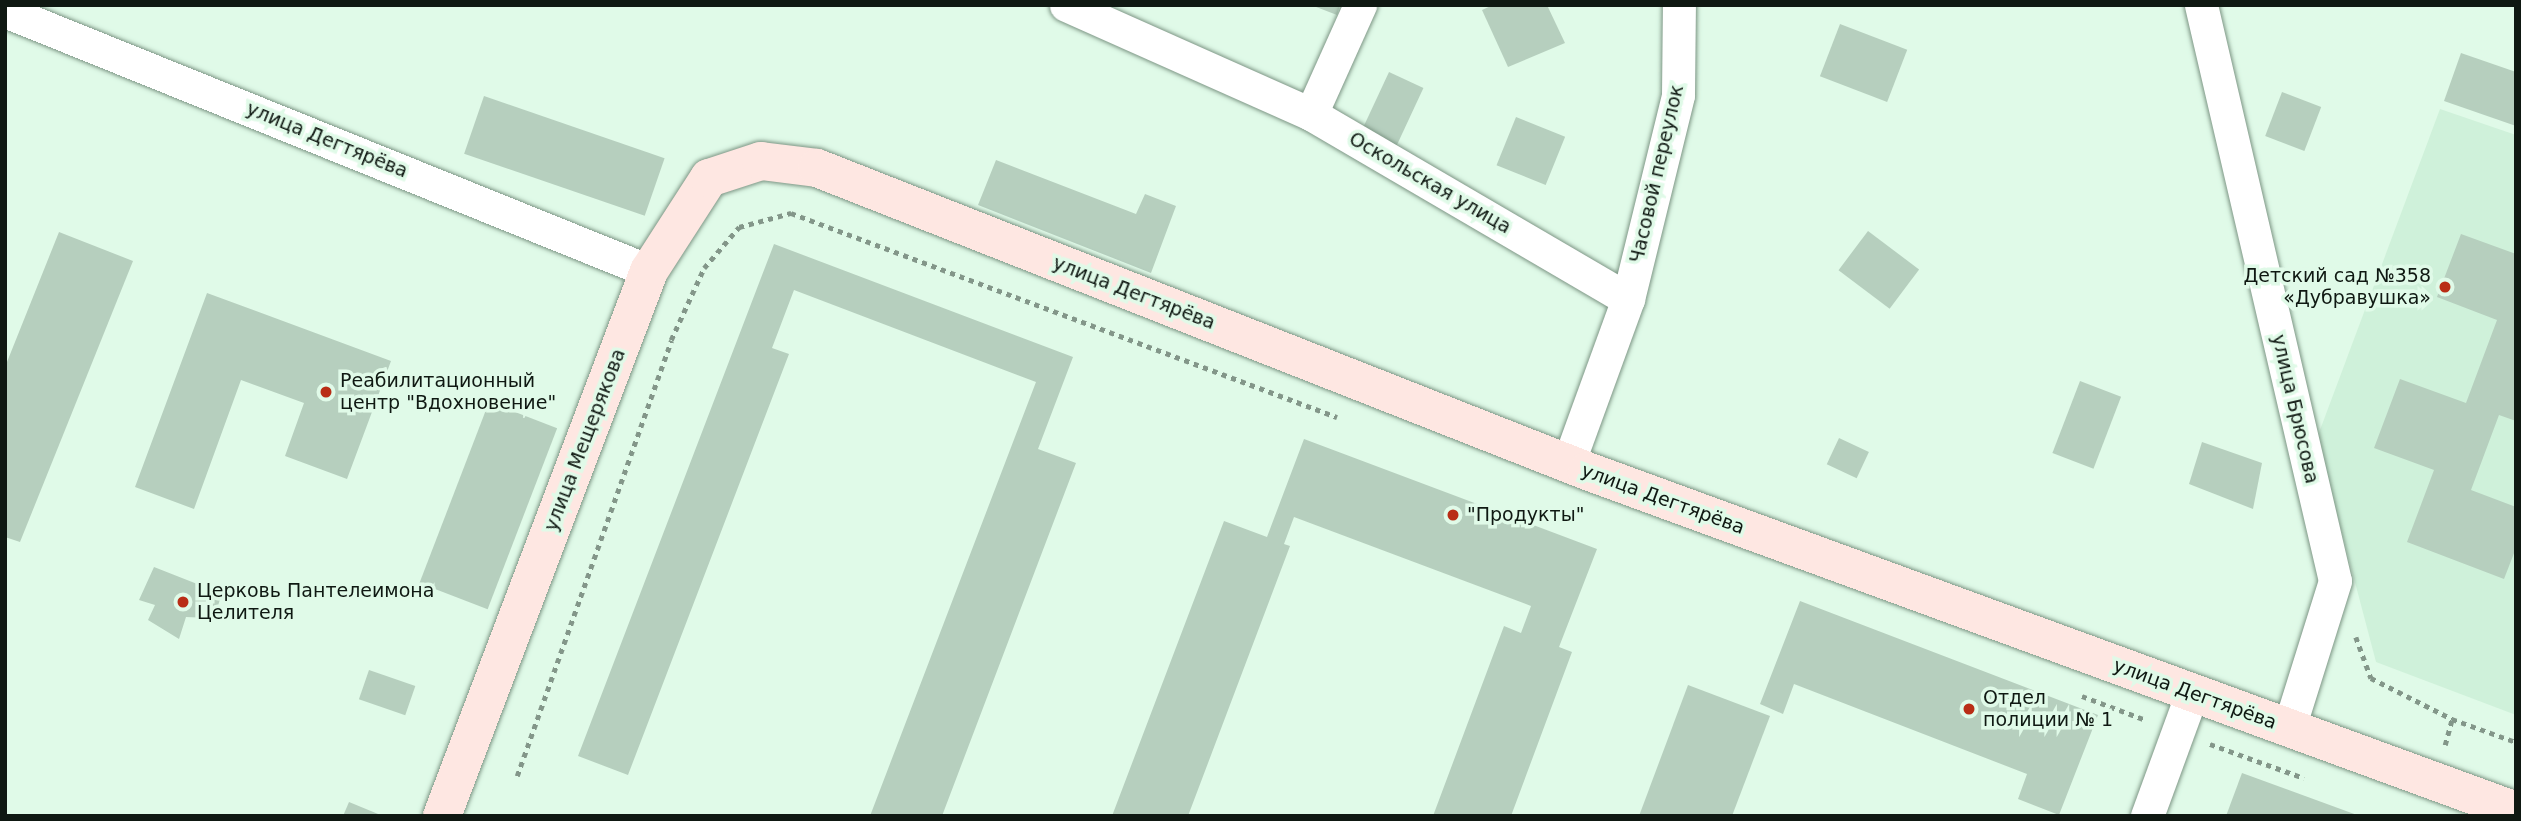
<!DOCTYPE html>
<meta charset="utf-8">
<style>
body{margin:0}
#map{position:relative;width:2521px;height:821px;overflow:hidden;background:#e0fae8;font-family:"DejaVu Sans",sans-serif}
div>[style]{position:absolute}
.built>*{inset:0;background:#cff1da}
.building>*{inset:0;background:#b6cfbe;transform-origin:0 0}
.path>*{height:4.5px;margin-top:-2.25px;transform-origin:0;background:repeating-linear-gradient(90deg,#839689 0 5px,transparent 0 10px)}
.roads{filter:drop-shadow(0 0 2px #7d9685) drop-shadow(0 0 2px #7d9685)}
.street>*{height:33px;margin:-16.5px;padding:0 16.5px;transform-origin:16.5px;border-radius:16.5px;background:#fff}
.secondary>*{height:38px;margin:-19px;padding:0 19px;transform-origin:19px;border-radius:19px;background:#fee7e2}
.dots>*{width:19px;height:19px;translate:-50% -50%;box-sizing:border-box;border:4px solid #e0fae8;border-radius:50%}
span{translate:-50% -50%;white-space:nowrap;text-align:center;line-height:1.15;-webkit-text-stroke:7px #e0fae8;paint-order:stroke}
.street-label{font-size:19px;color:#0f1812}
.poi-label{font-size:19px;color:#0f1812}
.right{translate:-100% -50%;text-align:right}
.left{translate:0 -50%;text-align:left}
.frame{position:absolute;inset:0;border:7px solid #0f1812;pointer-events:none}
</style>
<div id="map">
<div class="built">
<i style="clip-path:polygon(2440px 109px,2516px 135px,2516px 715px,2376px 662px,2317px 438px)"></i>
</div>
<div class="building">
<i style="clip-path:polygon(1311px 5px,1340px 5px,1337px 15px)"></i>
<i style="clip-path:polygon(1493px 5px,1547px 5px,1565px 43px,1508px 67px,1482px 10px)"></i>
<i style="left:1840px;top:24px;width:72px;height:56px;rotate:21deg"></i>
<i style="clip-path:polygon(2461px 53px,2516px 72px,2516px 126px,2444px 101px)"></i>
<i style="left:1389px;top:72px;width:38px;height:65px;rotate:25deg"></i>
<i style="left:2282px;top:92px;width:42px;height:47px;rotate:21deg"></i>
<i style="left:484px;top:96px;width:191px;height:61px;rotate:19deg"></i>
<i style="left:1516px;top:117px;width:53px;height:52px;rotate:22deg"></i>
<i style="clip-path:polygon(996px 160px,1136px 214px,1145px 194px,1176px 206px,1151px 273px,978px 205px)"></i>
<i style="left:1868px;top:231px;width:64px;height:49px;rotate:37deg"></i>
<i style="clip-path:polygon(59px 232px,133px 261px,20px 542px,5px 537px,5px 367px)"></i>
<i style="clip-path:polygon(2461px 234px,2516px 254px,2516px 421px,2499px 415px,2471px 490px,2516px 507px,2516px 548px,2504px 579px,2407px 542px,2434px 470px,2374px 448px,2400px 379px,2466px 403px,2497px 320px,2437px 297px)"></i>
<i style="clip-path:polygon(774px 244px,1073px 357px,1038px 449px,1076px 463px,942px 816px,870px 816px,1036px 382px,794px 290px,772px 348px,789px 354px,628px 775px,578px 756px)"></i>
<i style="clip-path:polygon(207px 293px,391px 361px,347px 479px,285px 456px,304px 403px,241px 380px,194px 509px,135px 487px)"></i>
<i style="left:2080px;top:381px;width:44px;height:77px;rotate:21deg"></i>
<i style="left:489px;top:402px;width:73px;height:194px;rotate:21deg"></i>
<i style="left:1839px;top:438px;width:33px;height:29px;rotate:25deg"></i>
<i style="clip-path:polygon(1304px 439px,1597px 549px,1559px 647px,1572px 652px,1511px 816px,1433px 816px,1504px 626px,1521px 633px,1531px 606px,1294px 517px,1284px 544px,1290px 546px,1188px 816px,1112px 816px,1224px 521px,1267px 537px)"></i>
<i style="clip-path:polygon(2202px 442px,2262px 463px,2253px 509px,2189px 484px)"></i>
<i style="clip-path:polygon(154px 567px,215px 591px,220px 599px,216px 613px,208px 618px,186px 617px,179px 639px,148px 620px,155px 605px,139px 600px)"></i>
<i style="clip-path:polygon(1800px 601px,2098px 715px,2059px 815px,2018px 799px,2027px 774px,1794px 684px,1783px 714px,1760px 704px)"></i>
<i style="left:369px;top:670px;width:49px;height:31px;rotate:19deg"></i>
<i style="clip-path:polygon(1688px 685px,1770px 716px,1732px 816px,1639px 816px)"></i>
<i style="clip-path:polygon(2242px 773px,2357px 815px,2357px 816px,2226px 816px)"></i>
<i style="clip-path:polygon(349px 802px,383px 816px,343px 816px)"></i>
</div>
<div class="path">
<i style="left:2356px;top:637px;width:44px;rotate:69.9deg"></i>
<i style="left:2371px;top:678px;width:91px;rotate:26.8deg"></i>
<i style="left:2452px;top:719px;width:68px;rotate:19.8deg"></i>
<i style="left:2082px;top:696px;width:68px;rotate:20.6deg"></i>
<i style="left:2210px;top:744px;width:100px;rotate:19.9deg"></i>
<i style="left:2445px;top:745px;width:27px;rotate:-75deg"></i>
<i style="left:517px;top:776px;width:462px;rotate:-70.5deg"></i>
<i style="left:671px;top:340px;width:79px;rotate:-65.4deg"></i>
<i style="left:704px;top:268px;width:54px;rotate:-49.5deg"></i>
<i style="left:739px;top:227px;width:54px;rotate:-15.1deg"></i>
<i style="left:791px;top:213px;width:583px;rotate:20.49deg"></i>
</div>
<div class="roads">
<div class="street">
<i style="left:1066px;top:5px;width:268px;rotate:24deg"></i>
<i style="left:1311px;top:114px;width:367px;rotate:30.3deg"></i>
<i style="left:1628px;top:299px;width:176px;rotate:110deg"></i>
<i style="left:2201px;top:5px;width:591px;rotate:76.9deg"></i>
<i style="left:2335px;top:581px;width:154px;rotate:107.4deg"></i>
<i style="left:5px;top:11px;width:695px;rotate:21.99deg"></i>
<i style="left:1311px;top:114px;width:120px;rotate:-65.8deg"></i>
<i style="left:1628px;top:299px;width:210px;rotate:-76.2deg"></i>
<i style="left:1678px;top:95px;width:90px;rotate:-89.4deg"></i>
<i style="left:2147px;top:816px;width:131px;rotate:-69.9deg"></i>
</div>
<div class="secondary">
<i style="left:442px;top:816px;width:583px;rotate:-69.2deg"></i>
<i style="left:649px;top:271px;width:111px;rotate:-57.2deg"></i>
<i style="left:709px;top:178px;width:55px;rotate:-18.1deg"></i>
<i style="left:761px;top:161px;width:56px;rotate:7.1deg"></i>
<i style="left:817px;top:168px;width:827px;rotate:21.48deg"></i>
<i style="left:1587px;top:471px;width:989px;rotate:20.1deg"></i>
</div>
</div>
<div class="dots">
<i style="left:2445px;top:287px;background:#b92d16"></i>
<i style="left:326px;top:392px;background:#b92d16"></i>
<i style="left:1453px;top:515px;background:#b92d16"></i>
<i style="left:183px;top:602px;background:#b92d16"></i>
<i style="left:1969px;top:709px;background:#b92d16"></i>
</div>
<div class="street-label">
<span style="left:327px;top:140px;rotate:22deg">улица Дегтярёва</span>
<span style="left:1657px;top:174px;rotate:-77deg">Часовой переулок</span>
<span style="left:1430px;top:183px;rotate:30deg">Оскольская улица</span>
<span style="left:1134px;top:293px;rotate:21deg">улица Дегтярёва</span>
<span style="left:2295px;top:409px;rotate:77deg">улица Брюсова</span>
<span style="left:585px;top:440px;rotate:-69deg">улица Мещерякова</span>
<span style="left:1663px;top:499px;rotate:20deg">улица Дегтярёва</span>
<span style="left:2195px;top:694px;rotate:20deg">улица Дегтярёва</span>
</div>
<div class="poi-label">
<span class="right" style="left:2431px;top:287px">Детский сад №358<br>«Дубравушка»</span>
<span class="left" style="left:340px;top:392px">Реабилитационный<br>центр "Вдохновение"</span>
<span class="left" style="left:1467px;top:515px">"Продукты"</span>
<span class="left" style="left:197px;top:602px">Церковь Пантелеимона<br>Целителя</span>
<span class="left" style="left:1983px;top:709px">Отдел<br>полиции № 1</span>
</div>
<div class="frame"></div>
</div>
